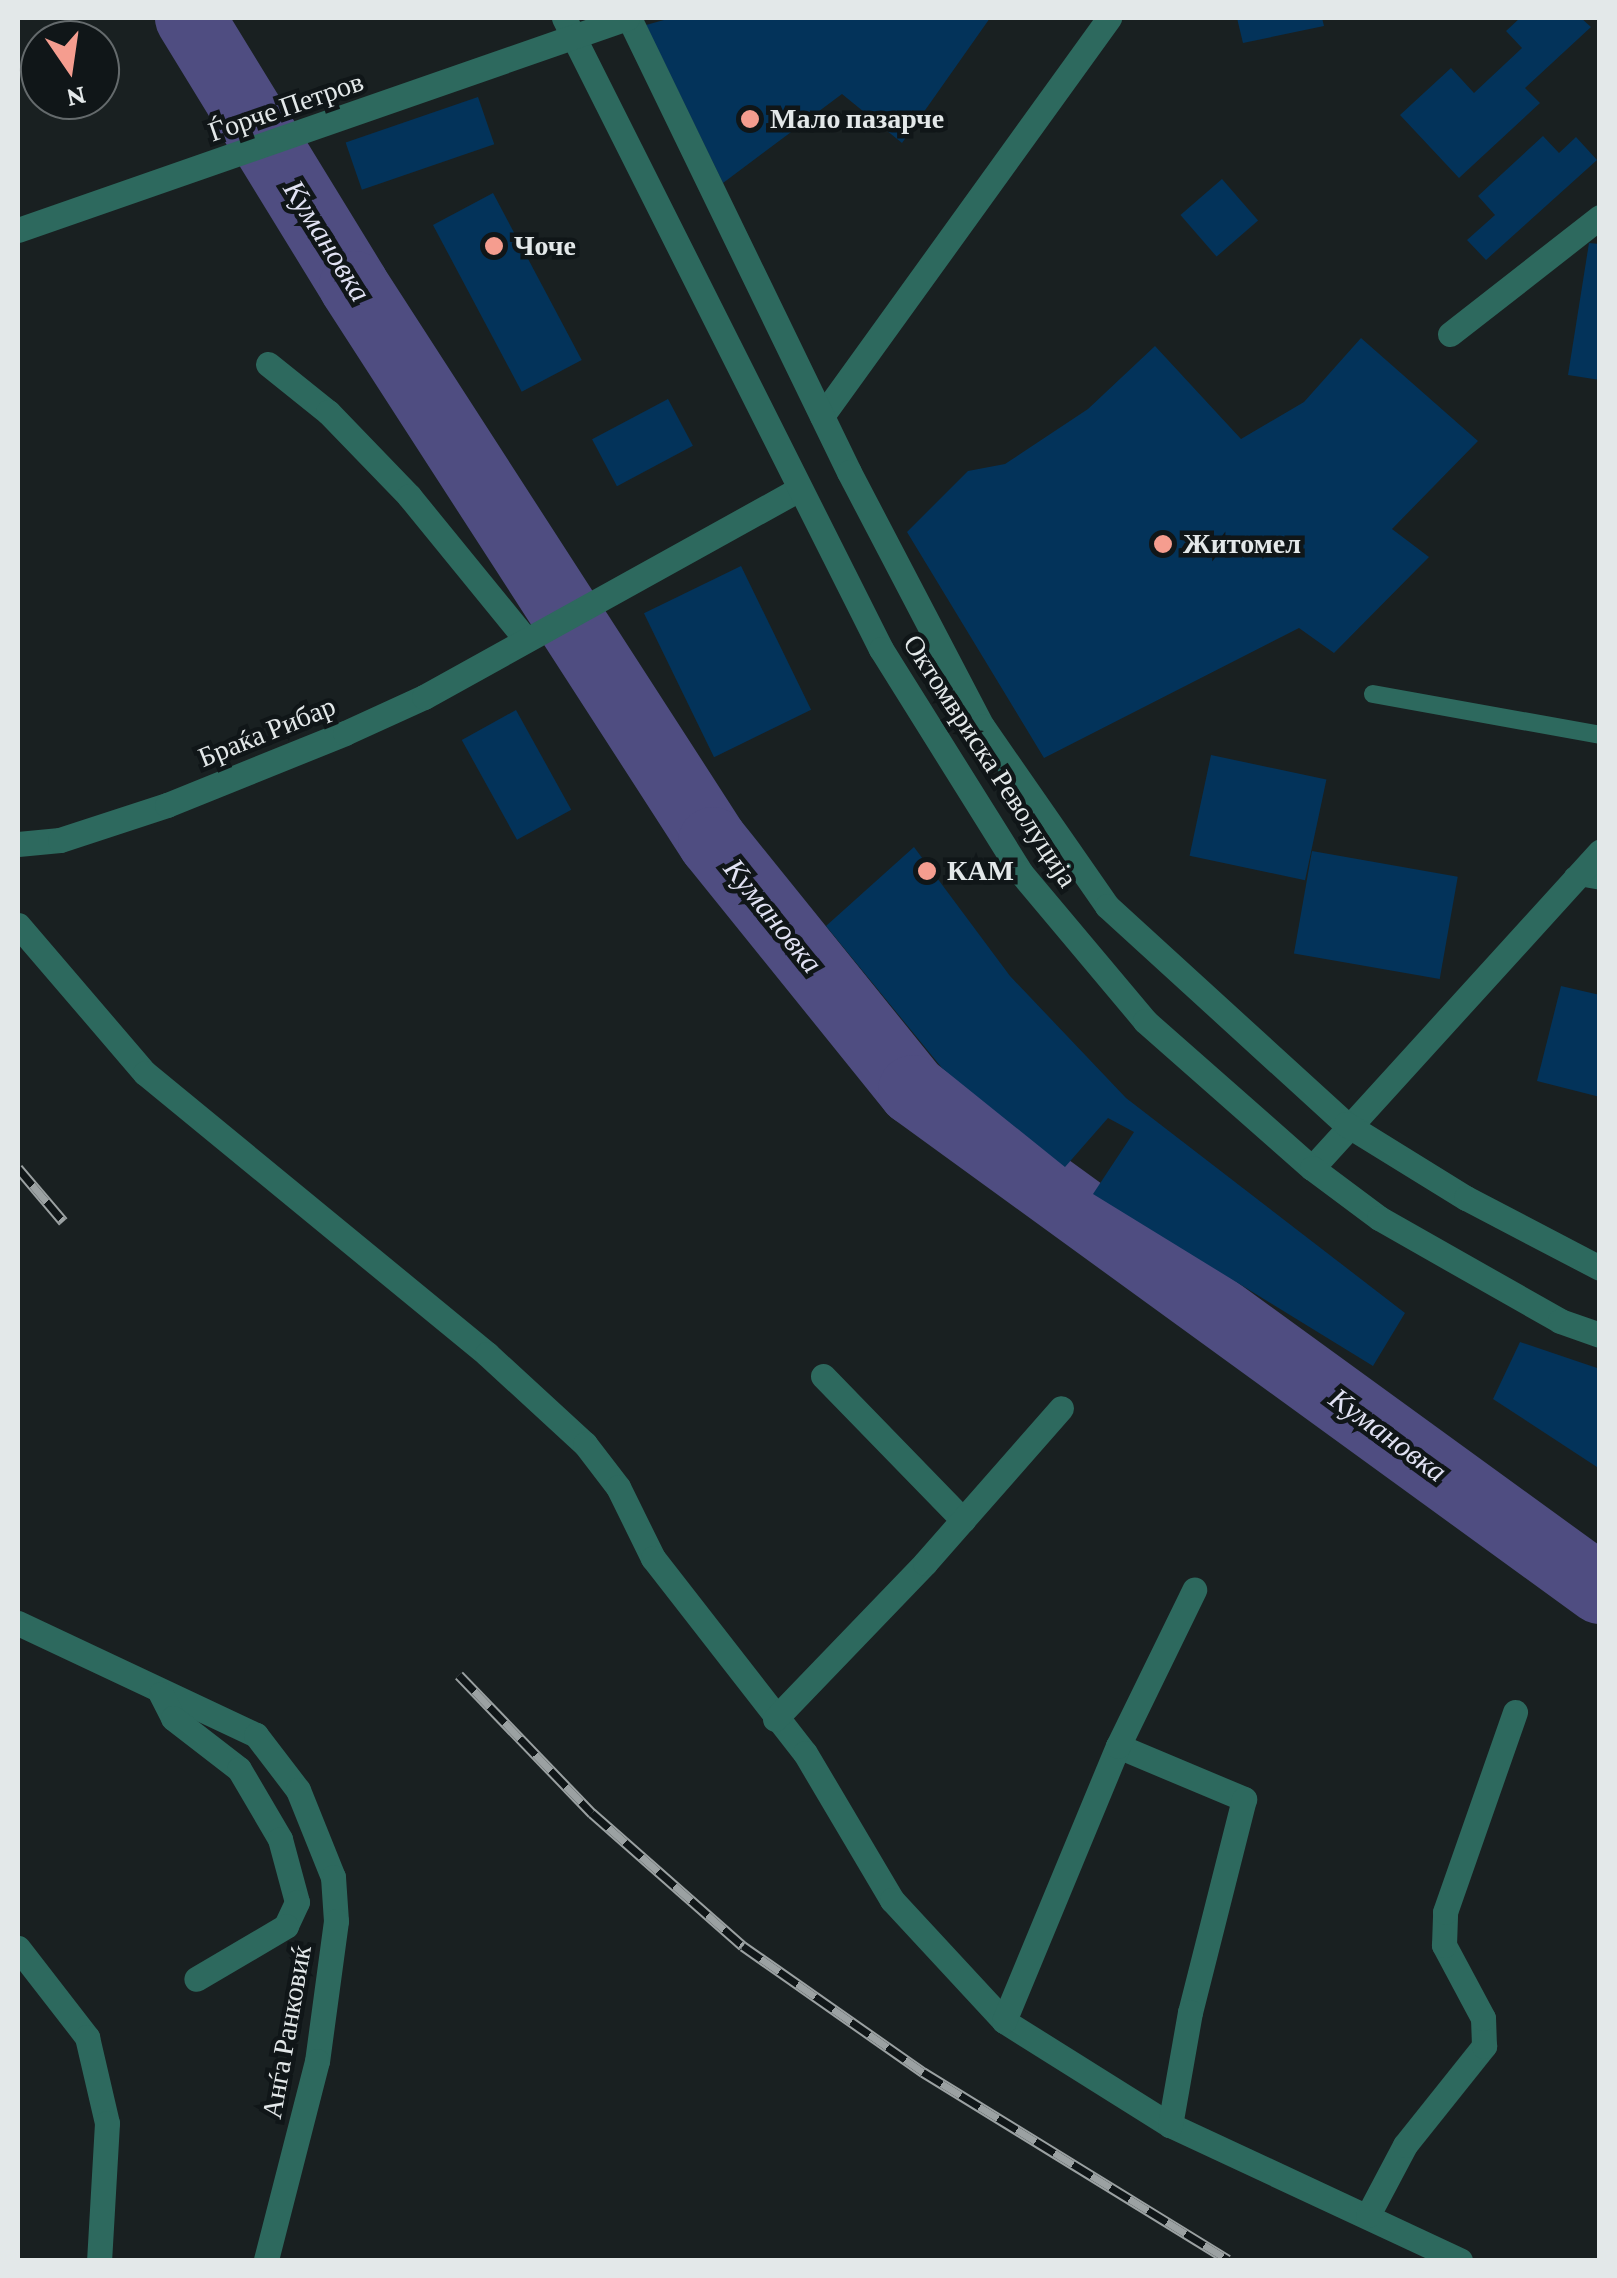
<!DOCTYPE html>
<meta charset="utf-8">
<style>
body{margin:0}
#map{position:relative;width:1617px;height:2278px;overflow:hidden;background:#192021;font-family:"Crimson Pro",serif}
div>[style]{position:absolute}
.river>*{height:70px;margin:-35px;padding:0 35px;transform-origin:35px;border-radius:35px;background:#4f4d81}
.building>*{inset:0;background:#03335a;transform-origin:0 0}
.service>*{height:18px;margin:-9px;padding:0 9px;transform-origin:9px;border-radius:9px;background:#2d695e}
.minor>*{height:25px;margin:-12.5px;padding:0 12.5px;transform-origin:12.5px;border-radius:12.5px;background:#2d695e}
.tertiary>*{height:25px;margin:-12.5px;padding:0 12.5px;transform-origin:12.5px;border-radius:12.5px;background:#2d695e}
.rail>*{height:11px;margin-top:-5.5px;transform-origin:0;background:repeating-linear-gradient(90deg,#101618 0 22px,#9ba1a2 0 44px);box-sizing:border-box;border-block:2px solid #9ba1a2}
.dots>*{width:28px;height:28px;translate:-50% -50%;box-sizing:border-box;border:5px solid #101618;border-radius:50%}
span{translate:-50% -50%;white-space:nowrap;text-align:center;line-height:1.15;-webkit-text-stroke:9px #101618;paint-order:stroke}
.street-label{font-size:28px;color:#e3e8e9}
.poi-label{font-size:28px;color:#e3e8e9;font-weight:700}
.left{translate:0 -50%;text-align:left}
.water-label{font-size:30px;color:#e1e2f3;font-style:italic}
.frame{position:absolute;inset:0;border:20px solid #e3e8e9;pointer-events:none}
.north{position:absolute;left:20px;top:20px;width:100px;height:100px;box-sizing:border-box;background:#101618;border:2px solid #646a6c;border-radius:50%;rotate:167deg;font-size:28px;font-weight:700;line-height:40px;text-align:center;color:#e3e8e9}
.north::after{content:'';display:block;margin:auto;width:35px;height:45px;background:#f59d8f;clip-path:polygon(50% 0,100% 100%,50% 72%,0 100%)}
</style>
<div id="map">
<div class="river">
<i style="left:190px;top:18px;width:314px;rotate:58.5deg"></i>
<i style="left:354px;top:286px;width:662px;rotate:57.15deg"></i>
<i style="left:713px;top:842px;width:319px;rotate:51.1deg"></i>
<i style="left:913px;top:1090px;width:849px;rotate:35.99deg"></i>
</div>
<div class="building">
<i style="clip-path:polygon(671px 18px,990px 18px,902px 143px,842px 94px,723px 183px,646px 25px)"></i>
<i style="clip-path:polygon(1237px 18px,1322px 18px,1324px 26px,1243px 43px)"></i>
<i style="clip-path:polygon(1520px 18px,1581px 18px,1591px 27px,1525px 88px,1540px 103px,1459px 178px,1400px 115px,1451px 68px,1474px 93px,1522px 48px,1506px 31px)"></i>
<i style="left:478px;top:97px;width:50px;height:140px;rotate:71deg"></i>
<i style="clip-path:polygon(1543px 136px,1559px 153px,1576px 137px,1597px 160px,1486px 260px,1467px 240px,1495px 215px,1478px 196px)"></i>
<i style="left:1222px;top:179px;width:55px;height:55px;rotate:49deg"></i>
<i style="left:493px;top:193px;width:189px;height:68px;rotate:62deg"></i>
<i style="clip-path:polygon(1589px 243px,1600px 244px,1600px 380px,1568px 375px)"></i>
<i style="clip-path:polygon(1361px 338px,1478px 441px,1392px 529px,1429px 557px,1334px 653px,1299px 628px,1044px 758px,907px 532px,968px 471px,1005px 464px,1088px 409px,1155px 346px,1241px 439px,1304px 402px)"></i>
<i style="left:668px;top:399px;width:53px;height:86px;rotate:62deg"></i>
<i style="left:741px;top:566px;width:160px;height:108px;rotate:64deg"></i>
<i style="left:516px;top:710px;width:114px;height:62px;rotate:61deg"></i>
<i style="left:1211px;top:755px;width:118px;height:103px;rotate:12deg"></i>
<i style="clip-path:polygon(914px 847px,1010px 976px,1126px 1098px,1405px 1313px,1373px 1366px,1093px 1194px,1134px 1132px,1108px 1118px,1065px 1167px,942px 1068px,826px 926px)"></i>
<i style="left:1312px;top:851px;width:148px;height:104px;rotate:10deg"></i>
<i style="clip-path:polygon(1561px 986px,1600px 995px,1600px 1097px,1537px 1081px)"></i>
<i style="clip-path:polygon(1520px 1342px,1600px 1369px,1600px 1469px,1493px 1399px)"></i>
</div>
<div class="service">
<i style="left:1373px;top:694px;width:231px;rotate:10.2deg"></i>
<i style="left:1573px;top:876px;width:27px;rotate:10deg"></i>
</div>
<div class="minor">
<i style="left:1450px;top:334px;width:190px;rotate:-38deg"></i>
<i style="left:268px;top:364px;width:77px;rotate:38.7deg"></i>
<i style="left:328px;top:412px;width:117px;rotate:46deg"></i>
<i style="left:409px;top:496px;width:183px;rotate:50.8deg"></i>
<i style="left:822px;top:416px;width:491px;rotate:-54.2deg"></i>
<i style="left:18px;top:844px;width:42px;rotate:-5.4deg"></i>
<i style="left:60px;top:840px;width:113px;rotate:-18.1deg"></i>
<i style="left:167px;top:805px;width:192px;rotate:-22deg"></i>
<i style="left:345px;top:733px;width:87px;rotate:-24.5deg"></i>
<i style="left:424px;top:697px;width:429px;rotate:-29deg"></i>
<i style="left:18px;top:925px;width:195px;rotate:49.4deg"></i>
<i style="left:145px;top:1073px;width:443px;rotate:39.4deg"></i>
<i style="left:487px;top:1354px;width:133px;rotate:42.6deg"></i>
<i style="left:585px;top:1444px;width:54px;rotate:52.5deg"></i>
<i style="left:618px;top:1487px;width:79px;rotate:63.8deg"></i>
<i style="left:653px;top:1558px;width:247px;rotate:52.1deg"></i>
<i style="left:805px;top:1753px;width:171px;rotate:59.4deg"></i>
<i style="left:892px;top:1900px;width:165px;rotate:47.2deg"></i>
<i style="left:1004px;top:2021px;width:196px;rotate:32.1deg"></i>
<i style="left:1170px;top:2125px;width:320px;rotate:25deg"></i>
<i style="left:1312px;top:1168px;width:428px;rotate:-47.7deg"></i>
<i style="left:823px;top:1376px;width:201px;rotate:45.8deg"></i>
<i style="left:18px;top:1623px;width:263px;rotate:25.2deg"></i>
<i style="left:256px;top:1735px;width:69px;rotate:52.6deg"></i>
<i style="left:298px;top:1790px;width:94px;rotate:68.1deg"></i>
<i style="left:333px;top:1877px;width:44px;rotate:86.1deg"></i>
<i style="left:336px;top:1921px;width:141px;rotate:97.7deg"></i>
<i style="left:317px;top:2061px;width:205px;rotate:104.4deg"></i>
<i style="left:161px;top:1694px;width:27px;rotate:63deg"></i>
<i style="left:173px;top:1718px;width:83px;rotate:37.7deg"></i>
<i style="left:239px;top:1769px;width:81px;rotate:59.6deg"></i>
<i style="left:280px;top:1839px;width:65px;rotate:74.9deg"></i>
<i style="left:297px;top:1902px;width:26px;rotate:115deg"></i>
<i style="left:286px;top:1926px;width:104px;rotate:149.5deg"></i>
<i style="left:775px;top:1719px;width:216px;rotate:-46.1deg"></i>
<i style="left:925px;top:1563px;width:206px;rotate:-48.7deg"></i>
<i style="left:1118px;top:1746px;width:137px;rotate:22.8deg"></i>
<i style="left:1244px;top:1799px;width:220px;rotate:104.2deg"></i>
<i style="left:1190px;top:2012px;width:115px;rotate:100deg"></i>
<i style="left:18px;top:1948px;width:113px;rotate:52.2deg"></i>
<i style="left:87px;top:2037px;width:88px;rotate:76.9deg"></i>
<i style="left:107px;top:2123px;width:137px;rotate:93.3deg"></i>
<i style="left:1004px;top:2021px;width:298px;rotate:-67.5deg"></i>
<i style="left:1118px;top:1746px;width:174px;rotate:-64deg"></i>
<i style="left:1368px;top:2215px;width:79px;rotate:-62.1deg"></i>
<i style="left:1405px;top:2145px;width:127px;rotate:-51.4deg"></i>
<i style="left:1484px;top:2046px;width:28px;rotate:-92deg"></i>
<i style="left:1483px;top:2018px;width:83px;rotate:-118.1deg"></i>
<i style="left:1444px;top:1945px;width:33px;rotate:-88deg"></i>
<i style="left:1445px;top:1912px;width:212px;rotate:-70.7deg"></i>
</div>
<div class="tertiary">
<i style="left:564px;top:18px;width:706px;rotate:63.33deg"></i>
<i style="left:881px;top:649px;width:264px;rotate:58deg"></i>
<i style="left:1021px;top:873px;width:193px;rotate:50deg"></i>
<i style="left:1145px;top:1021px;width:222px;rotate:41.4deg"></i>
<i style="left:1312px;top:1168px;width:84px;rotate:36.7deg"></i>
<i style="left:1379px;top:1218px;width:208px;rotate:29.6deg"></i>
<i style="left:1560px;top:1321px;width:42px;rotate:19.3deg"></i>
<i style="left:629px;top:18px;width:504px;rotate:64.15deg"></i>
<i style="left:849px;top:472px;width:287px;rotate:62.4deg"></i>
<i style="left:982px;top:726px;width:219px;rotate:55.2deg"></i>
<i style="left:1107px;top:906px;width:323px;rotate:42.4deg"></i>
<i style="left:1346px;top:1124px;width:141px;rotate:31.7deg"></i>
<i style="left:1466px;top:1198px;width:151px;rotate:27.6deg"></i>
<i style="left:18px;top:230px;width:645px;rotate:-19.19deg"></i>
</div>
<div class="rail">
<i style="left:18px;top:1168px;width:70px;rotate:49.7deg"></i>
<i style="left:459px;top:1675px;width:192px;rotate:46.1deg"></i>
<i style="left:592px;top:1813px;width:201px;rotate:41.4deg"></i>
<i style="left:743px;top:1946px;width:220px;rotate:35deg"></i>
<i style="left:923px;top:2072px;width:358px;rotate:31.6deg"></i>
</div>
<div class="dots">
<i style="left:750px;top:119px;background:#f59d8f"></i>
<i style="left:494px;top:246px;background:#f59d8f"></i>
<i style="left:1163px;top:544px;background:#f59d8f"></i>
<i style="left:927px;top:871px;background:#f59d8f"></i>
</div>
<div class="street-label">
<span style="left:286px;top:107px;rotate:-19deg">Ѓорче Петров</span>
<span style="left:267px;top:732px;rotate:-22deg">Браќа Рибар</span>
<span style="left:990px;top:761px;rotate:57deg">Октомвриска Револуција</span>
<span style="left:287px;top:2032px;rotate:-80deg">Анѓа Ранковиќ</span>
</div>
<div class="poi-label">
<span class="left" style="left:770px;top:119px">Мало пазарче</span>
<span class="left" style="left:514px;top:246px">Чоче</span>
<span class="left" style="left:1183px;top:544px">Житомел</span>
<span class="left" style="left:947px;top:871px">КАМ</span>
</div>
<div class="water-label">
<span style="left:327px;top:241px;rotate:58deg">Кумановка</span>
<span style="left:773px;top:916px;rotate:51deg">Кумановка</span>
<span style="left:1388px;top:1435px;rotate:36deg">Кумановка</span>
</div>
<div class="frame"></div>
<div class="north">N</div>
</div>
